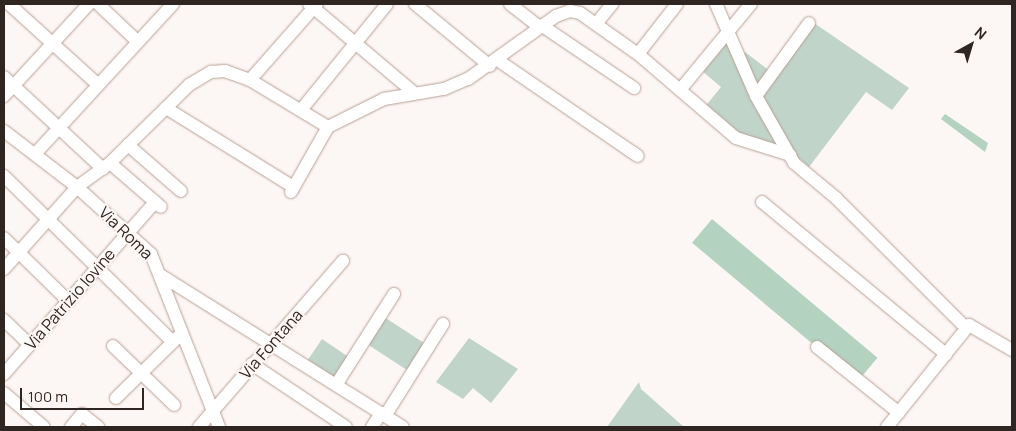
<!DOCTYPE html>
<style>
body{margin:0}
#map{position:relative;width:1016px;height:431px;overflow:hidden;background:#fcf6f4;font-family:Manrope,sans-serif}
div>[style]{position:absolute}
.green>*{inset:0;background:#c0d4c9;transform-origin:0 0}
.forest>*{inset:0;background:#b3d2c0;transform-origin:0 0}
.roads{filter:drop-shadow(0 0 1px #b9a094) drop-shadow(0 0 1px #b9a094)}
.minor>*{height:12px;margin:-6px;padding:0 6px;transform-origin:6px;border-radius:6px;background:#fff}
span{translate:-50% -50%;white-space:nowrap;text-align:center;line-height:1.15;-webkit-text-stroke:4px #fcf6f4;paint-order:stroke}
.street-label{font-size:16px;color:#2f2621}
.frame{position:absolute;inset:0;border:5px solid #2f2621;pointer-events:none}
.north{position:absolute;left:946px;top:20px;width:50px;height:50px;-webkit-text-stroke:4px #fcf6f4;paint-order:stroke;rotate:39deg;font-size:14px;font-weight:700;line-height:20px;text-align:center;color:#2f2621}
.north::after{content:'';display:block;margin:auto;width:18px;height:22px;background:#2f2621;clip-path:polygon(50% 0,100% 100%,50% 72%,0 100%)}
.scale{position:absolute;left:20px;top:388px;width:124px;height:22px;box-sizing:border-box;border:2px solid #2f2621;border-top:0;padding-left:6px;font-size:15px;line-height:18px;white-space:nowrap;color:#2f2621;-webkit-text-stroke:4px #fcf6f4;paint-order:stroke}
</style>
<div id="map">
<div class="green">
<i style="clip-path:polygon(814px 23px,909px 88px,892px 110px,866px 92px,809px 167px,795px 155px,761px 94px)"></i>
<i style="clip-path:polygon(724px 44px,727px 44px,779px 145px,776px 147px,743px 136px,704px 108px,721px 87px,702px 71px)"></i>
<i style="clip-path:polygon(745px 52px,770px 71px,758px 86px,742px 56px)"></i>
<i style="left:384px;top:317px;width:50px;height:32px;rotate:33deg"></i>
<i style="clip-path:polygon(469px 338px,518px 369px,491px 403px,473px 388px,463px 399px,436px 382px)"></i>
<i style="left:322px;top:339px;width:32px;height:25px;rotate:34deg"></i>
<i style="clip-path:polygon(639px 382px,641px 389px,684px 427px,607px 427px)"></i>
</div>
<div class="forest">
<i style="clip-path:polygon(945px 114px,988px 143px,985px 152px,941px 119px)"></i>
<i style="left:712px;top:219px;width:216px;height:31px;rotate:40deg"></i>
</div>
<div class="roads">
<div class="minor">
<i style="left:9px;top:4px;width:118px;rotate:42.2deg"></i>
<i style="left:98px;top:4px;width:54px;rotate:43.5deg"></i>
<i style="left:309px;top:4px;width:136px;rotate:40.2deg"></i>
<i style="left:415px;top:4px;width:97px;rotate:39.6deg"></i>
<i style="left:510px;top:4px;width:34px;rotate:38deg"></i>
<i style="left:537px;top:25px;width:7px;rotate:16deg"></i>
<i style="left:544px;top:27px;width:109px;rotate:34.1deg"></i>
<i style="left:716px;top:4px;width:100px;rotate:66.5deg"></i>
<i style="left:756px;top:96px;width:77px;rotate:60.4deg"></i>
<i style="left:794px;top:163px;width:55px;rotate:39.8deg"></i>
<i style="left:836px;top:198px;width:184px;rotate:45deg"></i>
<i style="left:596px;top:24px;width:26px;rotate:-51deg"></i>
<i style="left:638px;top:54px;width:63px;rotate:-52deg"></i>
<i style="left:499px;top:61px;width:168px;rotate:34.4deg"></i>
<i style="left:4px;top:77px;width:135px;rotate:42.9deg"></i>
<i style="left:250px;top:80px;width:101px;rotate:-48.6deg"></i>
<i style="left:680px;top:90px;width:112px;rotate:-50.5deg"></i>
<i style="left:4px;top:96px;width:125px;rotate:-47.3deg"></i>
<i style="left:756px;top:96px;width:90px;rotate:-54deg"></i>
<i style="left:166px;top:108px;width:148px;rotate:31.8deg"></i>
<i style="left:301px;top:110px;width:136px;rotate:-50.9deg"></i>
<i style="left:4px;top:131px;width:92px;rotate:37.5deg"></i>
<i style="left:77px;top:187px;width:100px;rotate:42.2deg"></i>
<i style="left:151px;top:254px;width:186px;rotate:68.5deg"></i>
<i style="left:128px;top:145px;width:70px;rotate:41deg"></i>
<i style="left:35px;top:154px;width:204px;rotate:-47.4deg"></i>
<i style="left:110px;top:163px;width:67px;rotate:40.8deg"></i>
<i style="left:4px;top:176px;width:237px;rotate:44.5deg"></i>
<i style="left:291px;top:192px;width:75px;rotate:-60.4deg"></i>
<i style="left:328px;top:127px;width:63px;rotate:-26.6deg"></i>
<i style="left:384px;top:99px;width:61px;rotate:-9.5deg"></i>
<i style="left:444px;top:89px;width:26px;rotate:-23deg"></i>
<i style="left:468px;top:79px;width:108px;rotate:-35.6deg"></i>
<i style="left:556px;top:16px;width:15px;rotate:-20deg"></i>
<i style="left:570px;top:11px;width:10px;rotate:11deg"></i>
<i style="left:580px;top:13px;width:71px;rotate:35.3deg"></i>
<i style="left:638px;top:54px;width:129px;rotate:40.6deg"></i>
<i style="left:736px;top:138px;width:57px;rotate:17.5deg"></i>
<i style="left:762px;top:202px;width:239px;rotate:39.6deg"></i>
<i style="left:4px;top:238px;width:90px;rotate:44.5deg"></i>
<i style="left:4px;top:269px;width:110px;rotate:-48.3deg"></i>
<i style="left:77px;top:187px;width:41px;rotate:-36deg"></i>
<i style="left:110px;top:163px;width:111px;rotate:-44.6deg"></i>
<i style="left:189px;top:85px;width:26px;rotate:-31deg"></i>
<i style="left:211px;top:72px;width:14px;rotate:-4deg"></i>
<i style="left:225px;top:71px;width:27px;rotate:20deg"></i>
<i style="left:250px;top:80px;width:91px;rotate:31.1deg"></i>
<i style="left:162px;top:276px;width:284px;rotate:32.1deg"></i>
<i style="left:4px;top:320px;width:36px;rotate:44deg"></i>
<i style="left:113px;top:346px;width:85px;rotate:44deg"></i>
<i style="left:817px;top:347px;width:105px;rotate:38.8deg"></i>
<i style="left:252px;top:364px;width:113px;rotate:33.8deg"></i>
<i style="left:4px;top:374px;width:229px;rotate:-48.7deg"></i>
<i style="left:336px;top:385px;width:108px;rotate:-57.5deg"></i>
<i style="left:4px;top:393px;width:52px;rotate:40.4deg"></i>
<i style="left:116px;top:398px;width:87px;rotate:-44.5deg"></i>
<i style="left:385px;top:416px;width:109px;rotate:-57.8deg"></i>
<i style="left:71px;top:427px;width:17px;rotate:-50deg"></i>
<i style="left:82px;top:414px;width:21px;rotate:39deg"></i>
<i style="left:199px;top:427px;width:220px;rotate:-49.1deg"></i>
<i style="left:372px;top:427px;width:17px;rotate:-57deg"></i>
<i style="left:887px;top:427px;width:131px;rotate:-51.2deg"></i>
<i style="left:969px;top:325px;width:50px;rotate:30.2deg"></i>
</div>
</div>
<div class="street-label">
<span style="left:126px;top:233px;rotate:44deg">Via Roma</span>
<span style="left:70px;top:299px;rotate:-49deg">Via Patrizio Iovine</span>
<span style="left:271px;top:344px;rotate:-49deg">Via Fontana</span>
</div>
<div class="frame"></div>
<div class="north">N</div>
<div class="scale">100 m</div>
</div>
